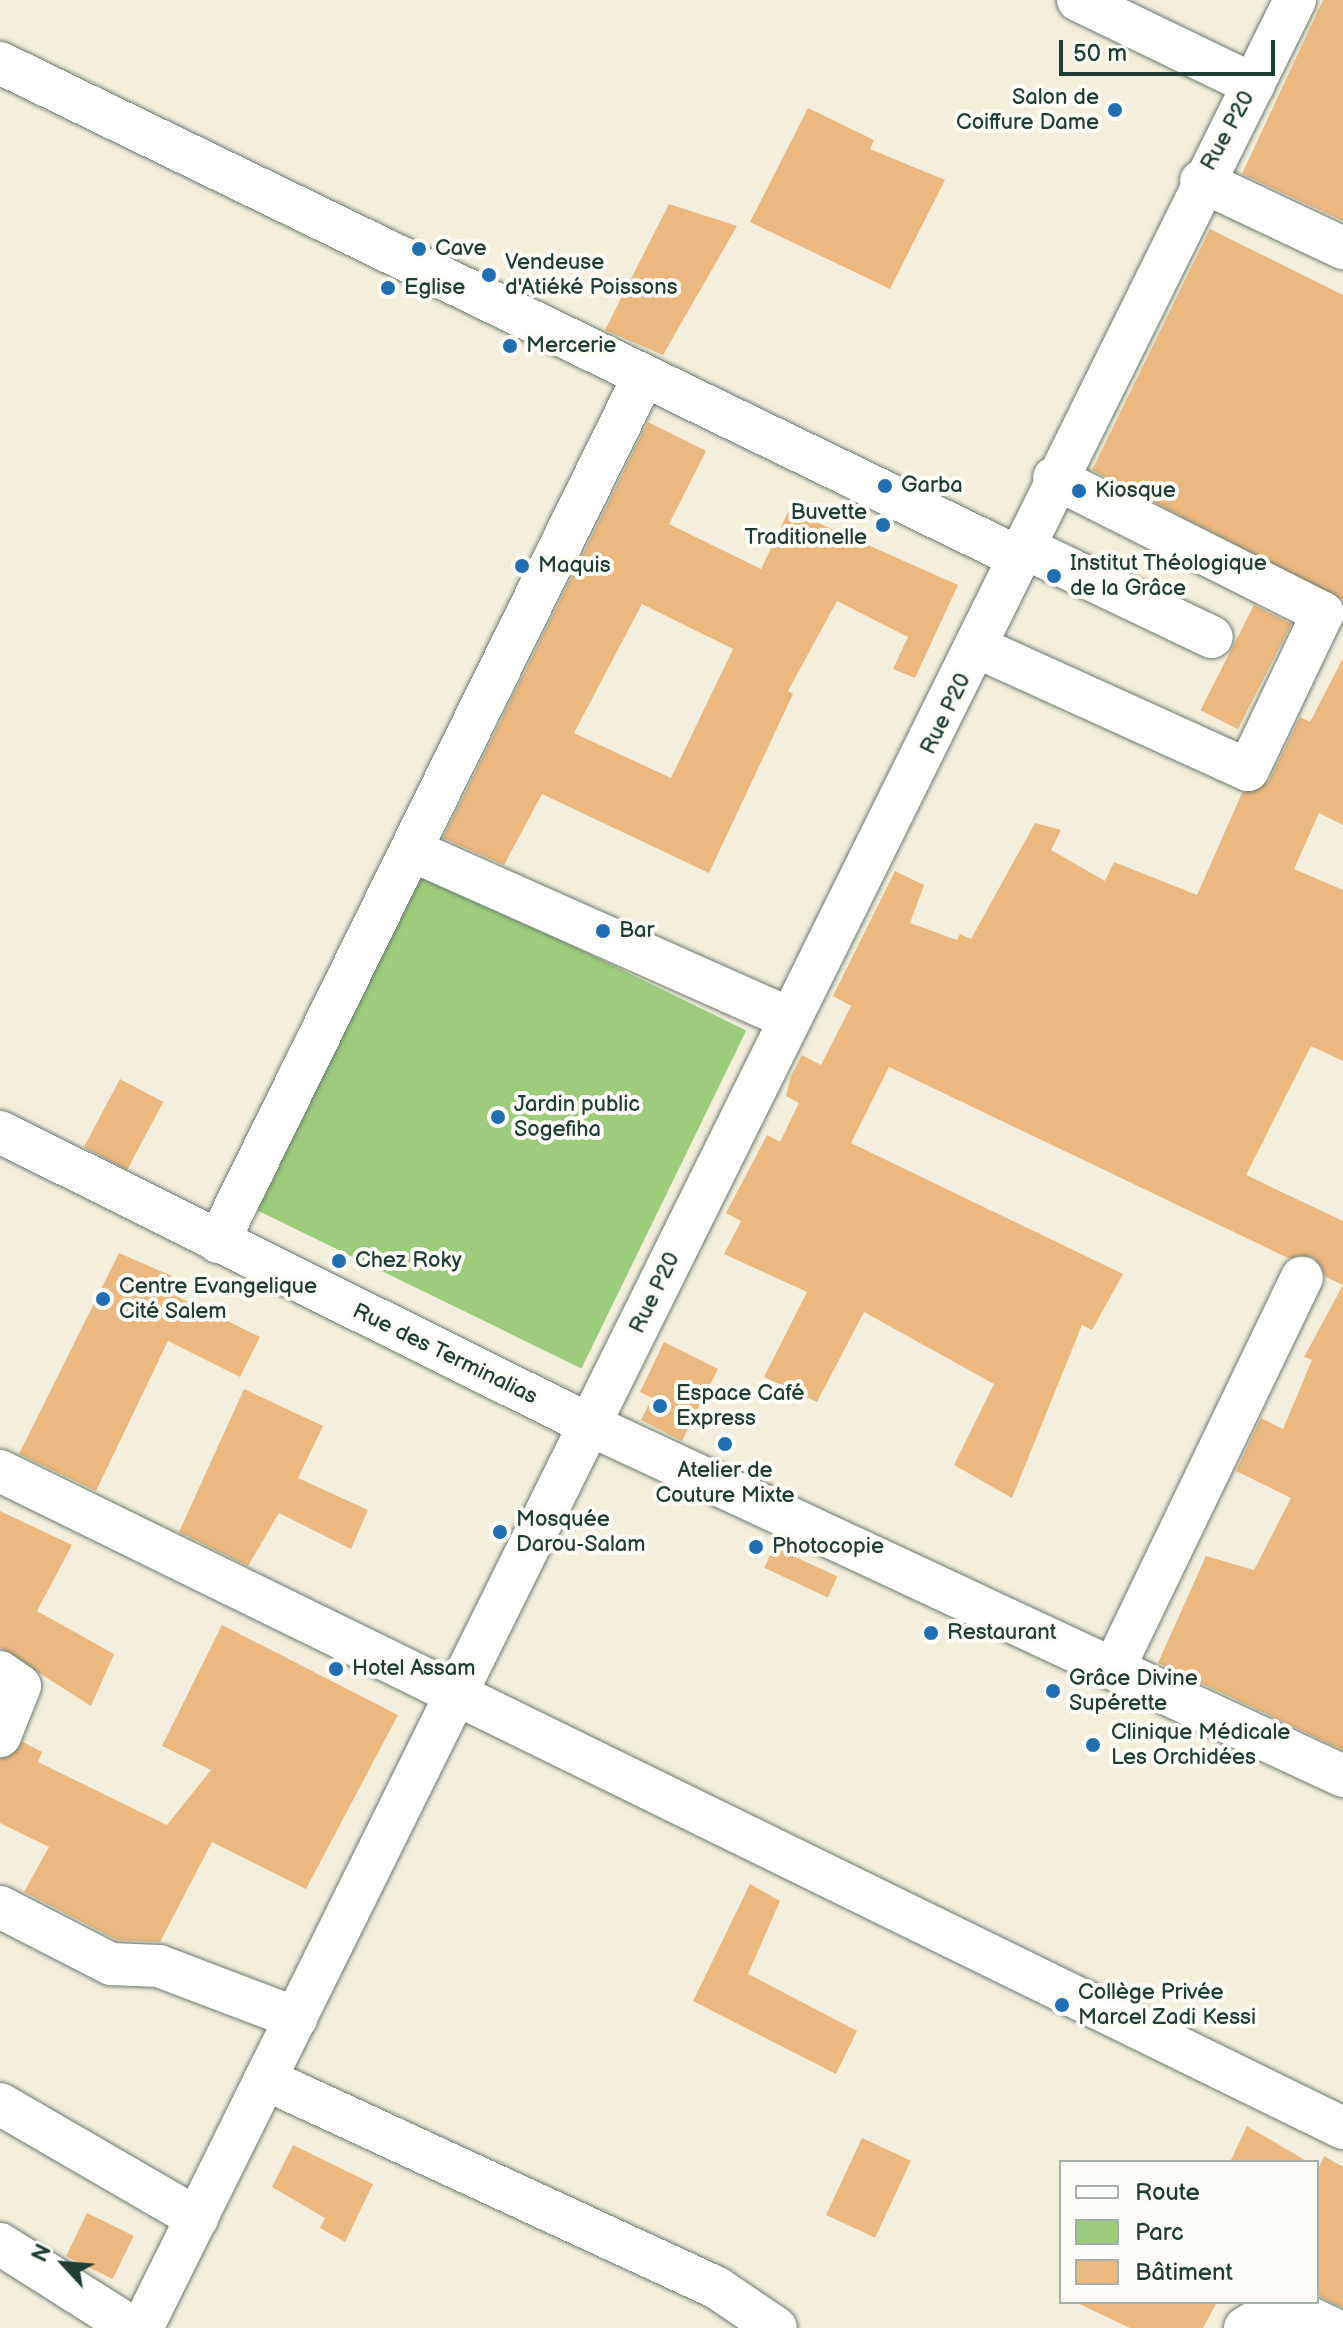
<!DOCTYPE html>
<meta charset="utf-8">
<style>
body{margin:0}
#map{position:relative;width:1343px;height:2328px;overflow:hidden;background:#f4efdd;font-family:"Balsamiq Sans",sans-serif}
div>[style]{position:absolute}
.green>*{inset:0;background:#9dcd7c;transform-origin:0 0}
.building>*{inset:0;background:#ebb980;transform-origin:0 0}
.roads{filter:drop-shadow(0 0 2px #6a7b6f) drop-shadow(0 0 2px #6a7b6f)}
.minor>*{height:42px;margin:-21px;padding:0 21px;transform-origin:21px;border-radius:21px;background:#fff}
.dots>*{width:22px;height:22px;translate:-50% -50%;box-sizing:border-box;border:4px solid #fdfcf7;border-radius:50%}
span{translate:-50% -50%;white-space:nowrap;text-align:center;line-height:1.15;-webkit-text-stroke:8px #fdfcf7;paint-order:stroke}
.poi-label{font-size:22px;color:#1f3d34}
.right{translate:-100% -50%;text-align:right}
.left{translate:0 -50%;text-align:left}
.street-label{font-size:22px;color:#1f3d34}
.legend{position:absolute;left:1059px;top:2160px;width:260px;height:144px;box-sizing:border-box;background:#fdfcf7;border:2px solid #a4b0a9;margin:0;padding:10px 14px;list-style:none;font-size:24px;color:#1f3d34}
.legend li{display:flex;align-items:center;gap:16px;height:40px}
.legend b{width:40px;border:2px solid #a4b0a9}
.north{position:absolute;left:24px;top:2224px;width:80px;height:80px;-webkit-text-stroke:6px #fdfcf7;paint-order:stroke;rotate:296deg;font-size:22px;font-weight:700;line-height:32px;text-align:center;color:#1f3d34}
.north::after{content:'';display:block;margin:auto;width:28px;height:36px;background:#1f3d34;clip-path:polygon(50% 0,100% 100%,50% 72%,0 100%)}
.scale{position:absolute;left:1059px;top:40px;width:216px;height:36px;box-sizing:border-box;border:4px solid #1f3d34;border-top:0;padding-left:10px;font-size:24px;line-height:28px;white-space:nowrap;color:#1f3d34;-webkit-text-stroke:6px #fdfcf7;paint-order:stroke}
</style>
<div id="map">
<div class="green">
<i style="left:411px;top:867px;width:373px;height:376px;rotate:26deg"></i>
</div>
<div class="building">
<i style="clip-path:polygon(1323px 0,1343px 0,1343px 221px,1242px 174px)"></i>
<i style="clip-path:polygon(808px 108px,874px 140px,870px 149px,945px 180px,890px 289px,750px 222px)"></i>
<i style="clip-path:polygon(669px 204px,737px 226px,663px 355px,605px 330px)"></i>
<i style="clip-path:polygon(1210px 229px,1343px 295px,1343px 600px,1092px 470px)"></i>
<i style="clip-path:polygon(evenodd,648px 422px,706px 451px,669px 524px,761px 569px,789px 510px,958px 585px,915px 678px,893px 669px,908px 637px,837px 601px,788px 691px,793px 694px,709px 873px,542px 794px,504px 865px,443px 838px,648px 422px,642px 604px,733px 649px,671px 778px,574px 733px,642px 604px)"></i>
<i style="left:1254px;top:605px;width:42px;height:118px;rotate:27deg"></i>
<i style="clip-path:polygon(1343px 658px,1343px 825px,1319px 813px,1294px 869px,1343px 890px,1343px 1061px,1311px 1046px,1246px 1175px,1343px 1221px,1343px 1750px,1158px 1663px,1206px 1556px,1254px 1570px,1291px 1498px,1236px 1471px,1261px 1418px,1283px 1429px,1312px 1360px,1304px 1357px,1343px 1285px,1326px 1277px,1313px 1257px,1288px 1258px,889px 1067px,851px 1143px,1123px 1274px,1092px 1330px,1082px 1325px,1012px 1498px,954px 1465px,994px 1384px,864px 1312px,817px 1402px,764px 1377px,807px 1292px,724px 1254px,741px 1221px,726px 1213px,767px 1135px,780px 1142px,799px 1103px,786px 1096px,791px 1076px,802px 1055px,821px 1065px,851px 1006px,833px 996px,895px 871px,924px 885px,910px 923px,957px 940px,960px 934px,971px 939px,1035px 823px,1061px 830px,1051px 850px,1105px 881px,1114px 862px,1197px 895px,1242px 793px,1269px 781px,1300px 717px,1310px 722px)"></i>
<i style="left:120px;top:1079px;width:49px;height:77px;rotate:28deg"></i>
<i style="clip-path:polygon(119px 1253px,172px 1276px,166px 1291px,260px 1337px,240px 1377px,168px 1341px,96px 1491px,19px 1454px)"></i>
<i style="clip-path:polygon(664px 1342px,718px 1369px,682px 1441px,641px 1420px,652px 1398px,640px 1392px)"></i>
<i style="clip-path:polygon(244px 1389px,323px 1426px,298px 1478px,368px 1510px,351px 1549px,279px 1513px,248px 1566px,179px 1532px)"></i>
<i style="clip-path:polygon(0 1511px,72px 1545px,37px 1611px,114px 1654px,91px 1706px,0 1648px)"></i>
<i style="left:774px;top:1547px;width:70px;height:23px;rotate:25deg"></i>
<i style="clip-path:polygon(222px 1625px,398px 1715px,306px 1889px,212px 1842px,160px 1942px,117px 1940px,24px 1892px,49px 1847px,0 1823px,0 1759px,23px 1742px,42px 1752px,38px 1762px,167px 1825px,211px 1770px,162px 1746px)"></i>
<i style="clip-path:polygon(750px 1884px,780px 1901px,748px 1974px,857px 2031px,836px 2074px,693px 2001px)"></i>
<i style="clip-path:polygon(1247px 2126px,1308px 2162px,1230px 2162px)"></i>
<i style="left:862px;top:2138px;width:54px;height:85px;rotate:25deg"></i>
<i style="clip-path:polygon(293px 2145px,373px 2184px,345px 2242px,320px 2228px,325px 2218px,272px 2187px)"></i>
<i style="clip-path:polygon(1324px 2156px,1343px 2167px,1343px 2308px,1317px 2295px,1317px 2171px)"></i>
<i style="left:87px;top:2213px;width:52px;height:48px;rotate:26deg"></i>
<i style="clip-path:polygon(1075px 2302px,1217px 2302px,1203px 2328px,1130px 2328px)"></i>
</div>
<div class="roads">
<div class="minor">
<i style="left:1078px;top:0;width:195px;rotate:25.8deg"></i>
<i style="left:0;top:63px;width:1132px;rotate:25.89deg"></i>
<i style="left:1201px;top:181px;width:157px;rotate:25.3deg"></i>
<i style="left:1023px;top:547px;width:209px;rotate:25.5deg"></i>
<i style="left:979px;top:648px;width:295px;rotate:24.4deg"></i>
<i style="left:1248px;top:770px;width:174px;rotate:-64.5deg"></i>
<i style="left:1323px;top:613px;width:301px;rotate:-153.3deg"></i>
<i style="left:411px;top:850px;width:413px;rotate:24deg"></i>
<i style="left:0;top:1132px;width:659px;rotate:26.41deg"></i>
<i style="left:590px;top:1425px;width:831px;rotate:24.99deg"></i>
<i style="left:218px;top:1242px;width:965px;rotate:-63.81deg"></i>
<i style="left:0;top:1471px;width:1495px;rotate:26.07deg"></i>
<i style="left:1115px;top:1666px;width:431px;rotate:-64.3deg"></i>
<i style="left:0;top:1672px;width:24px;rotate:35deg"></i>
<i style="left:20px;top:1686px;width:54px;rotate:111.8deg"></i>
<i style="left:0;top:1907px;width:125px;rotate:27.2deg"></i>
<i style="left:111px;top:1964px;width:48px;rotate:2.4deg"></i>
<i style="left:159px;top:1966px;width:147px;rotate:20.8deg"></i>
<i style="left:265px;top:2079px;width:498px;rotate:24.8deg"></i>
<i style="left:717px;top:2288px;width:71px;rotate:34.1deg"></i>
<i style="left:0;top:2104px;width:228px;rotate:30.1deg"></i>
<i style="left:0;top:2244px;width:157px;rotate:32.3deg"></i>
<i style="left:142px;top:2328px;width:2598px;rotate:-63.65deg"></i>
<i style="left:1245px;top:2328px;width:36px;rotate:-30deg"></i>
<i style="left:1276px;top:2310px;width:17px"></i>
<i style="left:1293px;top:2310px;width:42px;rotate:25.3deg"></i>
</div>
</div>
<div class="dots">
<i style="left:1115px;top:110px;background:#1f6fb2"></i>
<i style="left:419px;top:249px;background:#1f6fb2"></i>
<i style="left:489px;top:275px;background:#1f6fb2"></i>
<i style="left:388px;top:288px;background:#1f6fb2"></i>
<i style="left:510px;top:346px;background:#1f6fb2"></i>
<i style="left:885px;top:486px;background:#1f6fb2"></i>
<i style="left:1079px;top:491px;background:#1f6fb2"></i>
<i style="left:883px;top:525px;background:#1f6fb2"></i>
<i style="left:522px;top:566px;background:#1f6fb2"></i>
<i style="left:1054px;top:576px;background:#1f6fb2"></i>
<i style="left:603px;top:931px;background:#1f6fb2"></i>
<i style="left:498px;top:1117px;background:#1f6fb2"></i>
<i style="left:339px;top:1261px;background:#1f6fb2"></i>
<i style="left:103px;top:1299px;background:#1f6fb2"></i>
<i style="left:660px;top:1406px;background:#1f6fb2"></i>
<i style="left:725px;top:1444px;background:#1f6fb2"></i>
<i style="left:500px;top:1532px;background:#1f6fb2"></i>
<i style="left:756px;top:1547px;background:#1f6fb2"></i>
<i style="left:931px;top:1633px;background:#1f6fb2"></i>
<i style="left:336px;top:1669px;background:#1f6fb2"></i>
<i style="left:1053px;top:1691px;background:#1f6fb2"></i>
<i style="left:1093px;top:1745px;background:#1f6fb2"></i>
<i style="left:1062px;top:2005px;background:#1f6fb2"></i>
</div>
<div class="poi-label">
<span class="right" style="left:1099px;top:110px">Salon de<br>Coiffure Dame</span>
<span class="left" style="left:435px;top:249px">Cave</span>
<span class="left" style="left:505px;top:275px">Vendeuse<br>d'Atiéké Poissons</span>
<span class="left" style="left:404px;top:288px">Eglise</span>
<span class="left" style="left:526px;top:346px">Mercerie</span>
<span class="left" style="left:901px;top:486px">Garba</span>
<span class="left" style="left:1095px;top:491px">Kiosque</span>
<span class="right" style="left:867px;top:525px">Buvette<br>Traditionelle</span>
<span class="left" style="left:1070px;top:576px">Institut Théologique<br>de la Grâce</span>
<span class="left" style="left:538px;top:566px">Maquis</span>
<span class="left" style="left:619px;top:931px">Bar</span>
<span class="left" style="left:514px;top:1117px">Jardin public<br>Sogefiha</span>
<span class="left" style="left:355px;top:1261px">Chez Roky</span>
<span class="left" style="left:119px;top:1299px">Centre Evangelique<br>Cité Salem</span>
<span class="left" style="left:676px;top:1406px">Espace Café<br>Express</span>
<span style="left:725px;top:1483px">Atelier de<br>Couture Mixte</span>
<span class="left" style="left:516px;top:1532px">Mosquée<br>Darou-Salam</span>
<span class="left" style="left:772px;top:1547px">Photocopie</span>
<span class="left" style="left:947px;top:1633px">Restaurant</span>
<span class="left" style="left:352px;top:1669px">Hotel Assam</span>
<span class="left" style="left:1069px;top:1691px">Grâce Divine<br>Supérette</span>
<span class="left" style="left:1111px;top:1745px">Clinique Médicale<br>Les Orchidées</span>
<span class="left" style="left:1078px;top:2005px">Collège Privée<br>Marcel Zadi Kessi</span>
</div>
<div class="street-label">
<span style="left:1228px;top:131px;rotate:-61deg">Rue P20</span>
<span style="left:946px;top:714px;rotate:-64deg">Rue P20</span>
<span style="left:655px;top:1293px;rotate:-64deg">Rue P20</span>
<span style="left:445px;top:1354px;rotate:26deg">Rue des Terminalias</span>
</div>
<ul class="legend">
<li><b style="height:10px;background:#fff"></b>Route</li>
<li><b style="height:22px;background:#9dcd7c"></b>Parc</li>
<li><b style="height:22px;background:#ebb980"></b>Bâtiment</li>
</ul>
<div class="north">N</div>
<div class="scale">50 m</div>
</div>
